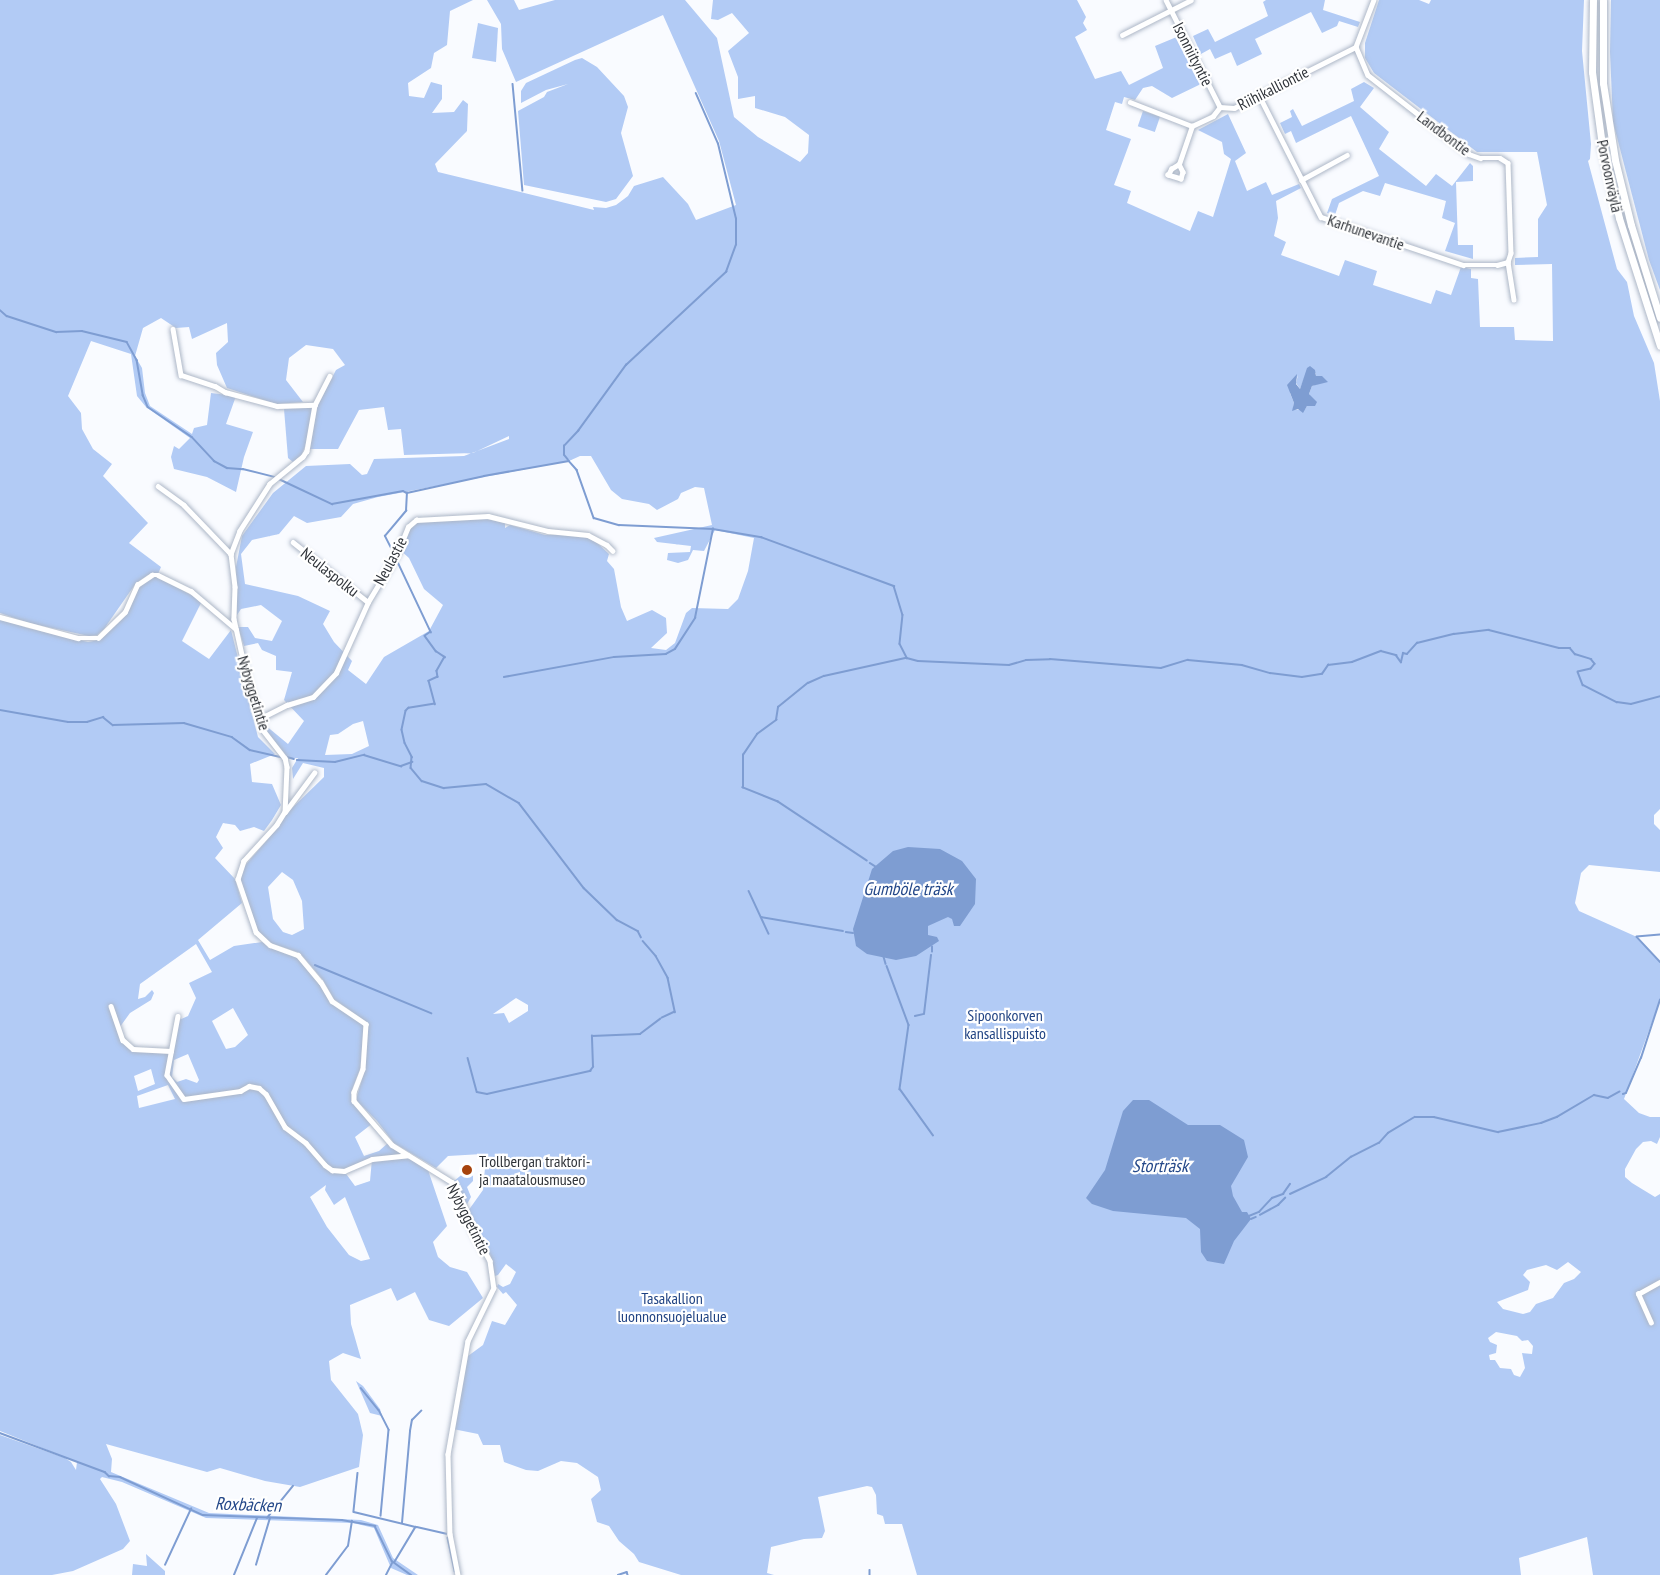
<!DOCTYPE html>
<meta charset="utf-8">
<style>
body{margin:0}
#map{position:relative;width:1660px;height:1575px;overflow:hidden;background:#f9fbff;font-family:"PT Sans Narrow",sans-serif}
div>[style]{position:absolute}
.green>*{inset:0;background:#b2cbf5;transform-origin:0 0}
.water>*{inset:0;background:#7e9dd2}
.stream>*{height:1.5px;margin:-0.75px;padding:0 0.75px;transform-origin:0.75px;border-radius:0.75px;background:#7e9dd2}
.roads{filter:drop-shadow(0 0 2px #adb7c7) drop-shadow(0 0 2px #adb7c7)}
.minor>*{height:4.5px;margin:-2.25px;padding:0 2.25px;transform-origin:2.25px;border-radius:2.25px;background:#fff}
.highway>*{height:7px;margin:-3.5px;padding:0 3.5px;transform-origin:3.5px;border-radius:3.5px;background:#fff}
.dots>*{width:16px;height:16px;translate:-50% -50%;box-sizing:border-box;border:3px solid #fff;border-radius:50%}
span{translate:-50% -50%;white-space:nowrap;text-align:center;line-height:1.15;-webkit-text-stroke:4.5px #fff;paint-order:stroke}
.street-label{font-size:16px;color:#2f3339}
.park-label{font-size:16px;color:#1f4282}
.poi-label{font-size:16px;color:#2f3339}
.left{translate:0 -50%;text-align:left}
.water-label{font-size:18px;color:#244889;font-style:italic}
</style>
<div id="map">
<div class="green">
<i style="clip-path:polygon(evenodd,0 0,473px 0,450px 11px,447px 45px,434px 53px,431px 68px,408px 83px,409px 96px,424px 98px,431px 82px,442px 85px,442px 99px,432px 113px,454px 112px,463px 100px,468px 104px,467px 131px,435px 164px,438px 172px,594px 210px,593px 207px,606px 208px,616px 205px,628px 196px,634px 186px,663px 177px,688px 204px,696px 220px,736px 205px,719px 141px,663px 15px,516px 82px,502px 49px,501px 24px,487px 0,514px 0,519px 10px,555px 0,685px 0,717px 38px,734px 117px,758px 137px,800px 162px,808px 153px,809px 135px,785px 117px,755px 108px,755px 96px,738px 99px,738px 77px,728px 51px,749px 33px,732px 13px,718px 20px,711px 19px,713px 0,1077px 0,1086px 17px,1083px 23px,1087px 30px,1075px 37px,1095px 79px,1121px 71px,1129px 85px,1163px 68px,1155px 46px,1179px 36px,1203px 83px,1172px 98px,1152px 86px,1143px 88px,1135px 100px,1124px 97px,1122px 104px,1115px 102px,1106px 130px,1131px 139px,1114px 185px,1131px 191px,1127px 203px,1190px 231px,1198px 211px,1213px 217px,1231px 159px,1224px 154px,1222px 142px,1198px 130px,1228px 114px,1246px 153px,1235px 161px,1247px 191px,1266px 182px,1272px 195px,1299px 184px,1301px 188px,1276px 201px,1278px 218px,1274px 236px,1286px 242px,1281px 255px,1339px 276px,1345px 260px,1377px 271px,1373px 285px,1431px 304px,1436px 290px,1451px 295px,1461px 267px,1471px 269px,1471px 278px,1478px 279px,1480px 327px,1514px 327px,1515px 340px,1553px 341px,1552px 264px,1515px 265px,1515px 258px,1538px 257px,1538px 219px,1547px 205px,1537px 152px,1477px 152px,1374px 73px,1365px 58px,1365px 43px,1379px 0,1419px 0,1429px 4px,1431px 0,1584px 0,1582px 51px,1591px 144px,1590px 159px,1588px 161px,1617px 269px,1627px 282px,1634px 316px,1654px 363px,1660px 401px,1660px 809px,1654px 815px,1654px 824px,1660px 830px,1660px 872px,1589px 865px,1581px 873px,1575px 903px,1579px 911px,1637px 937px,1660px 962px,1660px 1000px,1624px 1099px,1639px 1113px,1650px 1117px,1660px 1117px,1660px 1137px,1657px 1144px,1651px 1141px,1643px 1142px,1636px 1149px,1625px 1169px,1625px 1177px,1632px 1183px,1655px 1197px,1660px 1194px,1660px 1575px,1593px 1575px,1587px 1537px,1519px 1558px,1521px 1575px,917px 1575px,902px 1524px,885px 1524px,883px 1516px,877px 1514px,876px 1495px,872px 1487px,867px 1486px,818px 1497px,825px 1531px,822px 1538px,804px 1539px,771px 1547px,767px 1573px,774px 1575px,681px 1575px,639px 1562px,634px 1554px,619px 1541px,609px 1526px,597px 1522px,591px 1499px,601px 1490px,598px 1477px,577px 1463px,561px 1461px,538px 1471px,526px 1470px,504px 1462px,500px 1445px,483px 1445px,478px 1434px,453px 1429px,468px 1356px,483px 1345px,492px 1321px,505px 1325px,517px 1305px,506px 1292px,503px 1294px,497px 1287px,498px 1284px,503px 1287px,510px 1284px,516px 1272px,506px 1264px,498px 1275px,495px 1276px,490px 1254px,474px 1228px,468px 1211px,483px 1190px,485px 1168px,482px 1154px,448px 1156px,436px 1168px,394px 1143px,377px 1121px,356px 1100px,365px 1069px,368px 1023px,334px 999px,323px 980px,300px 953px,271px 943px,257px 931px,240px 879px,243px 868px,279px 826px,287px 813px,324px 777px,324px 768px,303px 763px,293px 779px,292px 768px,298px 758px,289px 759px,265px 729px,265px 725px,288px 744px,304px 721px,284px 700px,292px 672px,276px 670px,276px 656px,262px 650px,258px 643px,244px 646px,238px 627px,248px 627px,255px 638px,272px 641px,282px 621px,261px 605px,241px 609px,237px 615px,236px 567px,242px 536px,273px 493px,306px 466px,350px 464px,362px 475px,367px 474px,374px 459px,464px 456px,509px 439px,509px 436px,473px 453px,404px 455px,401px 429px,388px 430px,384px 407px,359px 410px,338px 449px,310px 449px,317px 407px,336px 370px,345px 365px,333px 349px,306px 345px,289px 358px,286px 380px,303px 402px,276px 404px,227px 388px,217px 365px,216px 353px,228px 342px,227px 323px,192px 339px,189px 327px,176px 328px,161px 318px,143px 328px,135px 356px,142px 368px,145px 393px,150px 406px,192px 434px,194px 428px,207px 425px,211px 393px,236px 396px,226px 424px,253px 432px,244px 457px,236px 492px,207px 477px,174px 469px,171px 457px,174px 446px,179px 449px,190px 438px,146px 407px,137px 396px,131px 354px,91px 341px,68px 396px,81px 413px,82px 429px,93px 449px,112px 464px,103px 476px,148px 523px,129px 543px,161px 567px,158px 574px,148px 575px,136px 583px,104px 629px,97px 635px,89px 636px,29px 623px,0 613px,0 0,1316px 373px,1316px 376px,1322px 376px,1320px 383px,1312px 386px,1309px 394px,1312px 399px,1307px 406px,1305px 409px,1293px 410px,1294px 403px,1290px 393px,1298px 375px,1296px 383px,1300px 389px,1305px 376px,1316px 373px,0 0,580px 456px,591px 456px,611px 490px,622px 499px,649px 504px,657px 510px,678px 499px,681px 493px,695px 487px,704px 488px,712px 525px,654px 538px,657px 542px,691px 546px,690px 552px,668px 553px,667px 560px,678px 563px,688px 560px,693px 550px,704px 551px,715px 530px,754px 538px,748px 571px,738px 599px,728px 609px,692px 608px,686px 613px,675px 643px,666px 650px,651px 648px,667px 633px,666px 618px,652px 610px,627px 621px,621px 607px,614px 569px,607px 561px,609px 554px,594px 540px,577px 535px,545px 535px,510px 525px,505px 528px,505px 523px,481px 518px,424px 521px,414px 523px,399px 549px,409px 558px,424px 589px,443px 605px,429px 631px,384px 657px,366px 684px,348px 670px,352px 661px,334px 642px,323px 624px,330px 611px,298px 596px,245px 584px,241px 554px,252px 540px,279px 534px,294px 516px,307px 523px,341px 517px,353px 504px,378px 497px,569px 461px,580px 456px,0 0,363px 721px,369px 746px,352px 754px,325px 755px,330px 735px,338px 734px,353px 724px,363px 721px,0 0,282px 872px,293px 880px,302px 901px,304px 929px,292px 935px,283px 932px,273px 919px,268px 887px,282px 872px,0 0,516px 998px,528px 1005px,528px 1011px,509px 1023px,504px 1013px,493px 1014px,516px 998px,0 0,1568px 1262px,1581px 1272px,1574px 1279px,1564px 1283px,1553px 1298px,1536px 1304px,1530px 1312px,1523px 1314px,1503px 1309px,1497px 1302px,1528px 1290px,1530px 1282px,1523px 1275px,1527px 1270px,1546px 1265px,1557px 1270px,1568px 1262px,0 0,1496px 1332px,1517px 1336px,1522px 1341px,1528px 1340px,1533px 1346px,1532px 1354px,1522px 1353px,1525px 1368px,1520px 1377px,1514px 1375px,1511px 1369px,1500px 1368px,1495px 1360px,1490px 1360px,1489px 1355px,1496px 1353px,1497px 1345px,1490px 1342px,1488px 1338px,1496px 1332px)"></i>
<i style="clip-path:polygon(1266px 0,1325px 0,1323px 10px,1360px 22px,1358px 27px,1339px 21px,1337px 26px,1322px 33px,1311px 12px,1255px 39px,1262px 54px,1237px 66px,1231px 52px,1215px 59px,1210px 49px,1201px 54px,1193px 36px,1208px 29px,1215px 42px,1254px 23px,1268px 16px,1263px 2px)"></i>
<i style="clip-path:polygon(1611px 0,1660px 0,1660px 290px,1649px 260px,1613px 122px,1610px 52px)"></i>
<i style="clip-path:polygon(478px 23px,498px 28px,496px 62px,472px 58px)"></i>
<i style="clip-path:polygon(582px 58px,597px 67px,624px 96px,628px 107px,621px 133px,633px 176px,616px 199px,606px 202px,524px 185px,518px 111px,544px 97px,547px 92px,568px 84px,546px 90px,521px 103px,521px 91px,526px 83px,575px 60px)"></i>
<i style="clip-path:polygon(1364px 82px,1374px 88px,1360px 107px,1389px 132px,1379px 149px,1426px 186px,1436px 174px,1452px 186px,1470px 163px,1473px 166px,1473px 181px,1456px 182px,1458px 245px,1473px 245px,1473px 259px,1445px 251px,1455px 223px,1442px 218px,1446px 201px,1385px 183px,1380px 196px,1363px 191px,1339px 203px,1335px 215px,1327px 213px,1332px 199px,1379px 176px,1351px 116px,1296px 143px,1291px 131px,1285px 134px,1280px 123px,1292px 117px,1290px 111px,1293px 109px,1302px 126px,1354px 101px,1351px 89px)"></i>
<i style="left:1143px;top:111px;width:18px;height:16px;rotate:19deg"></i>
<i style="clip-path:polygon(307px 406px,313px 409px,308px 439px,301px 456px,293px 462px,288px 458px,284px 409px)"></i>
<i style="clip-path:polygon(evenodd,156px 576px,202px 601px,182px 641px,209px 659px,231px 630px,258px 737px,275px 754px,250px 764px,252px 782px,272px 784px,281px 805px,272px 820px,264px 831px,254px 827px,240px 831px,235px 825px,223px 823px,216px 837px,223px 848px,215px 858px,235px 879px,242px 903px,198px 940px,210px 960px,234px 946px,262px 942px,297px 957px,319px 983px,330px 1002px,364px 1025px,360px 1069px,351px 1092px,351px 1101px,373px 1123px,355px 1137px,364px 1156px,379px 1151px,388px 1143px,427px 1167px,447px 1226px,433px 1242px,438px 1257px,450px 1267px,467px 1272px,483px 1298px,449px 1326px,429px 1320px,415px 1292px,397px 1301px,391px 1288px,350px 1305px,351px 1324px,361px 1359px,343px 1353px,329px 1361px,331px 1380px,358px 1414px,363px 1435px,359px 1467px,300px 1487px,265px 1481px,220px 1468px,207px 1472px,106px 1444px,112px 1459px,111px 1472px,209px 1513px,361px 1520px,378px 1525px,393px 1558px,418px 1575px,407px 1575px,391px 1568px,374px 1528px,353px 1523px,206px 1518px,122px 1482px,102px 1477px,100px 1479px,116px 1504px,130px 1541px,123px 1549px,73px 1571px,52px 1575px,0 1575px,0 1435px,65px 1458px,71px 1462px,76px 1470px,77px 1462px,0 1431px,0 618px,27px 628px,88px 642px,99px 640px,127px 611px,137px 587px,146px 579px,156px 576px,196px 944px,212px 972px,189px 983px,196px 998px,188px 1016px,179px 1020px,172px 1054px,132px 1051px,122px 1042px,117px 1031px,130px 1013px,151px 1000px,154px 993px,152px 990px,145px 997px,138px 999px,140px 984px,196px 944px,156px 576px,233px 1008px,248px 1035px,235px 1047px,226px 1049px,212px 1021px,233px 1008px,156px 576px,188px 1054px,199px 1080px,197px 1083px,186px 1079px,177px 1082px,172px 1077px,174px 1060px,188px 1054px,156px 576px,151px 1069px,155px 1084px,138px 1091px,134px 1076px,151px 1069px,156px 576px,168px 1085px,175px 1099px,139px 1108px,137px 1096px,168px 1085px,156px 576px,372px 1159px,370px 1181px,355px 1186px,344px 1171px,372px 1159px,156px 576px,326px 1185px,325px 1190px,334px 1205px,345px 1197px,370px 1259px,361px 1261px,349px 1255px,327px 1227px,310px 1197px,326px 1185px)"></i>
<i style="clip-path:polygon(470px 1168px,473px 1172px,473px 1181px,467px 1187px,471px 1197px,467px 1204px,454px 1181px)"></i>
<i style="clip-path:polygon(356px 1381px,363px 1386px,380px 1409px,382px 1416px,370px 1413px)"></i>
<i style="clip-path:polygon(146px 1554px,165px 1571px,165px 1575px,132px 1575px,133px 1564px,147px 1566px)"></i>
</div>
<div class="water">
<i style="clip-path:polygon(1310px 366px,1315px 370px,1316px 376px,1322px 376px,1328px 382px,1312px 386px,1309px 394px,1317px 402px,1315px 406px,1307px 406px,1303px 413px,1298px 409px,1292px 411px,1294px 403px,1287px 385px,1297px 374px,1296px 384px,1300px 389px,1307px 368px)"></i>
<i style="clip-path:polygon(908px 847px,940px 849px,962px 861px,976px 879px,975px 904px,960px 926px,954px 926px,952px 919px,948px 917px,928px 926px,928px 935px,937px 937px,939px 941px,916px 956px,896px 960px,867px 954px,856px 946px,853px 929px,872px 869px,893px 851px)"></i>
<i style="clip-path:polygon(1133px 1100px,1149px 1100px,1188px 1125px,1220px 1125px,1244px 1140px,1248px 1157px,1231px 1186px,1233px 1196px,1242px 1212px,1247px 1212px,1251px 1219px,1234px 1241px,1224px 1264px,1207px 1261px,1201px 1252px,1200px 1229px,1186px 1218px,1113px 1211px,1092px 1204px,1086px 1198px,1105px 1170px,1123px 1111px)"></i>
</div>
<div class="stream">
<i style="left:513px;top:84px;width:107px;rotate:84.7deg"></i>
<i style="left:0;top:310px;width:9px;rotate:41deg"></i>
<i style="left:7px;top:316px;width:52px;rotate:18.1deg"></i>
<i style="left:56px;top:332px;width:26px;rotate:-2deg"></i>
<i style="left:82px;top:331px;width:46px;rotate:13.7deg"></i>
<i style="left:127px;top:342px;width:21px;rotate:61deg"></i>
<i style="left:137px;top:360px;width:36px;rotate:80deg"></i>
<i style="left:143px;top:395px;width:13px;rotate:67deg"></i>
<i style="left:148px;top:407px;width:53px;rotate:34.3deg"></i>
<i style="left:192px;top:437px;width:33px;rotate:47deg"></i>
<i style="left:214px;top:461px;width:15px;rotate:28deg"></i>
<i style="left:227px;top:468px;width:16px;rotate:4deg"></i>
<i style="left:243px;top:469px;width:32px;rotate:14deg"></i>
<i style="left:568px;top:460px;width:6px;rotate:-129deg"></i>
<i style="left:564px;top:455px;width:9px;rotate:-90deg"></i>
<i style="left:564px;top:446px;width:21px;rotate:-47deg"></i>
<i style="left:578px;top:431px;width:82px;rotate:-54deg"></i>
<i style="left:626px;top:365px;width:137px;rotate:-42.9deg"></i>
<i style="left:726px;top:272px;width:29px;rotate:-70deg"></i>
<i style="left:736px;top:245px;width:26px;rotate:-90deg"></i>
<i style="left:736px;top:219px;width:77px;rotate:-103.5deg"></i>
<i style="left:718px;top:144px;width:55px;rotate:-113.7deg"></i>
<i style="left:279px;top:479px;width:59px;rotate:25.3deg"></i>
<i style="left:332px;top:504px;width:72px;rotate:-10.4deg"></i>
<i style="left:403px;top:491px;width:4px;rotate:27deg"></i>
<i style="left:407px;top:493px;width:79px;rotate:-12.4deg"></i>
<i style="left:484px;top:476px;width:86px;rotate:-10deg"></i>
<i style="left:569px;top:461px;width:12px;rotate:48deg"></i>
<i style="left:577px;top:470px;width:51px;rotate:70.5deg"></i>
<i style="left:594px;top:518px;width:26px;rotate:16deg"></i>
<i style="left:619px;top:525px;width:94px;rotate:2.4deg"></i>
<i style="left:713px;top:529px;width:49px;rotate:9.5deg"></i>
<i style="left:761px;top:537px;width:142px;rotate:20.2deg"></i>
<i style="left:894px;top:586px;width:30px;rotate:73deg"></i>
<i style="left:903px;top:615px;width:29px;rotate:96deg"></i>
<i style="left:900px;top:644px;width:16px;rotate:63deg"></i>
<i style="left:907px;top:658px;width:11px;rotate:15deg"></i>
<i style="left:918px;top:661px;width:91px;rotate:2.5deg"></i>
<i style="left:1009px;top:665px;width:18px;rotate:-16deg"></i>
<i style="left:1026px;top:660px;width:24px;rotate:-2deg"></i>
<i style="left:1050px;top:659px;width:111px;rotate:4.6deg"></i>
<i style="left:1161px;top:668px;width:28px;rotate:-17deg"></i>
<i style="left:1188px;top:660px;width:54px;rotate:5.3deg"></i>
<i style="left:1242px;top:665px;width:29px;rotate:16deg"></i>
<i style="left:1270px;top:673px;width:32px;rotate:7deg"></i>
<i style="left:1302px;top:677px;width:20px;rotate:-9deg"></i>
<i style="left:1322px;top:674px;width:11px;rotate:-56deg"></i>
<i style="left:1328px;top:665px;width:24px;rotate:-7deg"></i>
<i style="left:1352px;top:662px;width:31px;rotate:-21deg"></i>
<i style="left:1381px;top:651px;width:16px;rotate:15deg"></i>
<i style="left:1396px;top:655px;width:9px;rotate:54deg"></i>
<i style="left:1401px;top:662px;width:9px;rotate:-77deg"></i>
<i style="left:1403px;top:653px;width:4px;rotate:14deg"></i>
<i style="left:1407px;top:654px;width:15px;rotate:-48deg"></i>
<i style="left:1417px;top:643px;width:38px;rotate:-14deg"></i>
<i style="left:1454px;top:634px;width:35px;rotate:-7deg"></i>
<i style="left:1489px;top:630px;width:72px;rotate:14.4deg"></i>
<i style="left:1559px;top:648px;width:11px"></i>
<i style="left:1570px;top:648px;width:8px;rotate:50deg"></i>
<i style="left:1575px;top:654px;width:17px;rotate:17deg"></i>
<i style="left:1591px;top:659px;width:6px;rotate:51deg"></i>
<i style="left:1595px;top:664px;width:6px;rotate:129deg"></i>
<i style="left:1591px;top:669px;width:13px;rotate:167deg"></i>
<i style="left:1578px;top:672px;width:14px;rotate:69deg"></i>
<i style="left:1583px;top:685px;width:38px;rotate:27deg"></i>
<i style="left:1617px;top:702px;width:14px;rotate:8deg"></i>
<i style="left:1631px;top:704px;width:30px;rotate:-15deg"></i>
<i style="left:395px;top:556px;width:22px;rotate:-117deg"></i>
<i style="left:385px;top:536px;width:33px;rotate:-50deg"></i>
<i style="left:406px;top:511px;width:18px;rotate:-87deg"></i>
<i style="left:397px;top:560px;width:80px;rotate:64.7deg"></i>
<i style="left:431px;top:632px;width:7px;rotate:146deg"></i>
<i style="left:425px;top:636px;width:19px;rotate:54deg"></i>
<i style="left:436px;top:651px;width:11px;rotate:34deg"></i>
<i style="left:445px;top:657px;width:16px;rotate:120deg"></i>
<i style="left:437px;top:671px;width:6px;rotate:81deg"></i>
<i style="left:438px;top:677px;width:10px;rotate:156deg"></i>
<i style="left:429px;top:681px;width:24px;rotate:75deg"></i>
<i style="left:435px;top:704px;width:26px;rotate:171deg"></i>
<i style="left:409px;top:708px;width:4px;rotate:135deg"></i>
<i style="left:406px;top:711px;width:19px;rotate:102deg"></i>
<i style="left:402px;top:730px;width:13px;rotate:77deg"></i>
<i style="left:405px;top:743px;width:16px;rotate:63deg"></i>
<i style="left:412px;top:757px;width:11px;rotate:95deg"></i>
<i style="left:411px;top:768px;width:17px;rotate:50deg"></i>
<i style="left:422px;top:781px;width:23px;rotate:18deg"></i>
<i style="left:444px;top:788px;width:42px;rotate:-5.4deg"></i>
<i style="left:486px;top:784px;width:38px;rotate:30deg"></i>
<i style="left:519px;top:803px;width:107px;rotate:52.6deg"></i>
<i style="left:584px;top:888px;width:46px;rotate:44.1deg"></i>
<i style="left:617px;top:920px;width:24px;rotate:28deg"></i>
<i style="left:638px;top:931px;width:7px;rotate:63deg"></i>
<i style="left:504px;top:677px;width:112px;rotate:-10.3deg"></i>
<i style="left:614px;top:657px;width:52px;rotate:-3.3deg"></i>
<i style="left:666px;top:654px;width:10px;rotate:-29deg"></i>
<i style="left:675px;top:649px;width:37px;rotate:-57deg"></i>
<i style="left:695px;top:618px;width:91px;rotate:-78.6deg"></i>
<i style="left:0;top:710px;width:69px;rotate:10deg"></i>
<i style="left:68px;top:722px;width:19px"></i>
<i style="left:87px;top:722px;width:17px;rotate:-17deg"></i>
<i style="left:103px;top:717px;width:13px;rotate:39deg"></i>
<i style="left:113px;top:725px;width:71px;rotate:-1.6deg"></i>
<i style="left:184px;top:723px;width:50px;rotate:16.3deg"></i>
<i style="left:232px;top:737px;width:22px;rotate:36deg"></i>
<i style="left:250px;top:750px;width:32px;rotate:13deg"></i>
<i style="left:287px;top:757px;width:7px;rotate:16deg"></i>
<i style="left:297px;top:760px;width:38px;rotate:3deg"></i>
<i style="left:335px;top:762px;width:30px;rotate:-14deg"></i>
<i style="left:364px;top:755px;width:39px;rotate:17deg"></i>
<i style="left:401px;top:766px;width:12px;rotate:-20deg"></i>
<i style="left:867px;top:861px;width:107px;rotate:-146.5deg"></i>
<i style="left:778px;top:802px;width:38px;rotate:-158deg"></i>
<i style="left:743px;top:788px;width:33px;rotate:-90deg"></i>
<i style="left:743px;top:755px;width:25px;rotate:-56deg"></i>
<i style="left:757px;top:734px;width:24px;rotate:-36deg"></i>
<i style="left:776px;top:720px;width:13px;rotate:-81deg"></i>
<i style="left:778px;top:707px;width:38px;rotate:-39deg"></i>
<i style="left:808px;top:683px;width:17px;rotate:-24deg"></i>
<i style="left:824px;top:676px;width:84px;rotate:-12.4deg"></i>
<i style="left:870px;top:863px;width:6px;rotate:31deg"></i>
<i style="left:749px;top:891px;width:47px;rotate:65.1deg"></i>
<i style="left:761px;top:917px;width:83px;rotate:9.7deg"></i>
<i style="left:846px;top:932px;width:7px;rotate:8deg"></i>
<i style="left:1660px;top:935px;width:23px;rotate:175deg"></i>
<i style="left:1637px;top:937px;width:34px;rotate:47deg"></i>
<i style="left:643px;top:941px;width:20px;rotate:49deg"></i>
<i style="left:656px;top:956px;width:25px;rotate:61deg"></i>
<i style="left:668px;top:978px;width:35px;rotate:78deg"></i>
<i style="left:675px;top:1012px;width:14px;rotate:155deg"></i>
<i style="left:932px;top:952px;width:5px;rotate:-90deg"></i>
<i style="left:884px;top:957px;width:7px;rotate:74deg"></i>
<i style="left:315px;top:965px;width:126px;rotate:22.5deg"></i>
<i style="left:887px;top:966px;width:63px;rotate:69.6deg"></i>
<i style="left:909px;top:1025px;width:65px;rotate:98deg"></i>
<i style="left:900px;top:1089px;width:57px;rotate:54.3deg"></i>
<i style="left:915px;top:1016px;width:9px;rotate:-13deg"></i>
<i style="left:924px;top:1014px;width:59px;rotate:-83.2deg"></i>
<i style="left:468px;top:1058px;width:35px;rotate:75deg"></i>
<i style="left:477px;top:1092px;width:10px;rotate:11deg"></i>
<i style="left:487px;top:1094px;width:106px;rotate:-12.6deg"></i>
<i style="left:590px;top:1071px;width:5px;rotate:-53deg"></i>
<i style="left:593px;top:1067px;width:31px;rotate:-92deg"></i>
<i style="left:592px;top:1036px;width:48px;rotate:-2.4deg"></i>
<i style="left:640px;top:1034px;width:25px;rotate:-37deg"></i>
<i style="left:1623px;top:1094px;width:3px;rotate:-18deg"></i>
<i style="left:1626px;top:1093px;width:38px;rotate:-67deg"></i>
<i style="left:1641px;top:1058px;width:61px;rotate:-71.9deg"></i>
<i style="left:1290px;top:1194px;width:40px;rotate:-25deg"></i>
<i style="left:1326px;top:1177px;width:32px;rotate:-39deg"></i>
<i style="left:1351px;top:1157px;width:31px;rotate:-27deg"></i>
<i style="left:1379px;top:1143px;width:13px;rotate:-48deg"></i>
<i style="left:1388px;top:1133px;width:31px;rotate:-31deg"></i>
<i style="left:1415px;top:1117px;width:19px"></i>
<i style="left:1434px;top:1117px;width:66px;rotate:13.2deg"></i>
<i style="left:1498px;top:1132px;width:44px;rotate:-11.8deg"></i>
<i style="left:1541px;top:1123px;width:17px;rotate:-21deg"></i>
<i style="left:1557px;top:1117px;width:43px;rotate:-30.7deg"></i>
<i style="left:1594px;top:1095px;width:14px;rotate:12deg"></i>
<i style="left:1608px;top:1098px;width:13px;rotate:-29deg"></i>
<i style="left:1260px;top:1215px;width:21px;rotate:-29deg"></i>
<i style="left:1278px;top:1205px;width:10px;rotate:-45deg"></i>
<i style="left:1249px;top:1216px;width:11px;rotate:-22deg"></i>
<i style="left:1259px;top:1212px;width:19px;rotate:-47deg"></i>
<i style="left:1272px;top:1198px;width:12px;rotate:-20deg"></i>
<i style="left:1283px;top:1194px;width:12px;rotate:-55deg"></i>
<i style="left:1251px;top:1219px;width:5px;rotate:-22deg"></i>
<i style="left:361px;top:1388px;width:28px;rotate:51deg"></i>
<i style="left:379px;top:1410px;width:22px;rotate:63deg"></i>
<i style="left:389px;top:1430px;width:86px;rotate:95.3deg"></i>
<i style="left:0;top:1433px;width:112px;rotate:20.4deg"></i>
<i style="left:105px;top:1472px;width:6px;rotate:45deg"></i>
<i style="left:109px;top:1476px;width:11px;rotate:5deg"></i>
<i style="left:120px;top:1477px;width:91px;rotate:24.6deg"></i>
<i style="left:203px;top:1515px;width:139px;rotate:2.1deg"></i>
<i style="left:342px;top:1520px;width:34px;rotate:10deg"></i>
<i style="left:375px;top:1526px;width:39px;rotate:64deg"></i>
<i style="left:392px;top:1561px;width:24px;rotate:36deg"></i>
<i style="left:358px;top:1473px;width:39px;rotate:96deg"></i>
<i style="left:354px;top:1512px;width:64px;rotate:13.6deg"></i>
<i style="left:416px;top:1527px;width:41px;rotate:121deg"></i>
<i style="left:267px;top:1518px;width:41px;rotate:-50.9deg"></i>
<i style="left:402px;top:1523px;width:92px;rotate:-85deg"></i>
<i style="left:410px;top:1431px;width:11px;rotate:-80deg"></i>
<i style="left:412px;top:1420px;width:13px;rotate:-45deg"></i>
<i style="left:417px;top:1527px;width:31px;rotate:13deg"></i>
<i style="left:448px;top:1538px;width:34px;rotate:78deg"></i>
<i style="left:165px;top:1565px;width:62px;rotate:-65.1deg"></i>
<i style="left:256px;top:1565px;width:49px;rotate:-73.4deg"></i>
<i style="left:870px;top:1570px;width:5px;rotate:90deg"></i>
<i style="left:234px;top:1575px;width:61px;rotate:-68deg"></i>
<i style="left:326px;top:1575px;width:36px;rotate:-53deg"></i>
<i style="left:348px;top:1546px;width:25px;rotate:-81deg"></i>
<i style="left:386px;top:1575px;width:13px;rotate:-63deg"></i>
<i style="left:618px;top:1575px;width:9px;rotate:-18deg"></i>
<i style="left:627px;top:1572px;width:3px;rotate:72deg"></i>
</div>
<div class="roads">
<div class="minor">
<i style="left:1166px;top:0;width:120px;rotate:63.2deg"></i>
<i style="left:1374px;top:0;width:50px;rotate:111deg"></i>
<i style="left:1356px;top:47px;width:30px;rotate:67deg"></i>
<i style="left:1368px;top:75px;width:128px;rotate:38deg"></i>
<i style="left:1469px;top:154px;width:12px;rotate:20deg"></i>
<i style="left:1480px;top:158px;width:20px"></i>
<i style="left:1500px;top:158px;width:9px;rotate:32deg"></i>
<i style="left:1508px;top:163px;width:90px;rotate:88.1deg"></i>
<i style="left:1511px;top:253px;width:9px;rotate:108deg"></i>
<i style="left:1508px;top:262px;width:38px;rotate:81deg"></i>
<i style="left:1122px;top:35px;width:77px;rotate:-26.9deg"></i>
<i style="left:1259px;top:95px;width:137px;rotate:63.1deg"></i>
<i style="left:1321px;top:217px;width:150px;rotate:18.7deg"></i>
<i style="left:1463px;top:265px;width:34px"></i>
<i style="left:1497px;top:265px;width:11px;rotate:-15deg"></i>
<i style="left:1130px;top:102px;width:66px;rotate:21.2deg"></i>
<i style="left:1220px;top:107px;width:14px;rotate:4deg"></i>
<i style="left:1234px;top:108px;width:136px;rotate:-26.6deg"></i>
<i style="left:1192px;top:126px;width:23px;rotate:-25deg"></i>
<i style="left:1213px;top:116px;width:11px;rotate:-52deg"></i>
<i style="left:1179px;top:164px;width:9px;rotate:63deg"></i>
<i style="left:1183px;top:172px;width:7px;rotate:106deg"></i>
<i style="left:1181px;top:179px;width:14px;rotate:-163deg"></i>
<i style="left:1168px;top:175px;width:7px;rotate:-63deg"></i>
<i style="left:1171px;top:169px;width:9px;rotate:-32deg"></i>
<i style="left:1179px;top:164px;width:40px;rotate:-71.1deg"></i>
<i style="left:1301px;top:180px;width:52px;rotate:-28.5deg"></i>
<i style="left:173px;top:329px;width:47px;rotate:80.1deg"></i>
<i style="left:181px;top:375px;width:36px;rotate:18deg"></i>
<i style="left:215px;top:386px;width:12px;rotate:31deg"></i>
<i style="left:225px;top:392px;width:54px;rotate:15.1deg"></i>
<i style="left:277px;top:406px;width:38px;rotate:-2deg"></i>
<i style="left:330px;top:376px;width:33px;rotate:117deg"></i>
<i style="left:315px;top:405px;width:47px;rotate:99.9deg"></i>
<i style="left:307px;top:451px;width:7px;rotate:124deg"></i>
<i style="left:303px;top:457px;width:43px;rotate:140.7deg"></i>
<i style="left:270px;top:484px;width:56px;rotate:122.6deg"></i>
<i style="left:240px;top:531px;width:25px;rotate:111deg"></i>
<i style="left:231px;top:554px;width:33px;rotate:83deg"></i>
<i style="left:235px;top:587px;width:32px;rotate:92deg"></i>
<i style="left:234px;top:619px;width:69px;rotate:77.4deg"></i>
<i style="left:249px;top:686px;width:46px;rotate:72.3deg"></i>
<i style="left:263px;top:730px;width:36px;rotate:52deg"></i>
<i style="left:285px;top:758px;width:9px;rotate:77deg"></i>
<i style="left:287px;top:767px;width:45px;rotate:92.5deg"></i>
<i style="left:285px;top:812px;width:15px;rotate:122deg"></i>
<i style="left:277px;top:825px;width:49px;rotate:132.5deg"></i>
<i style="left:244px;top:861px;width:19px;rotate:108deg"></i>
<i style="left:238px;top:879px;width:56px;rotate:71.2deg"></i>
<i style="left:256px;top:932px;width:19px;rotate:43deg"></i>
<i style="left:270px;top:945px;width:30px;rotate:20deg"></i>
<i style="left:298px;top:955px;width:35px;rotate:50deg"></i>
<i style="left:321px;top:982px;width:22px;rotate:60deg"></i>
<i style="left:332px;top:1001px;width:41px;rotate:34.1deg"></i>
<i style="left:366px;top:1024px;width:45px;rotate:93.8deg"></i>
<i style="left:363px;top:1069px;width:25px;rotate:111deg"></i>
<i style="left:354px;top:1092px;width:9px;rotate:90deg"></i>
<i style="left:354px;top:1101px;width:58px;rotate:49.2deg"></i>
<i style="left:392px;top:1145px;width:70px;rotate:31.7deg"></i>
<i style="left:452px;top:1182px;width:15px;rotate:58deg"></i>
<i style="left:460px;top:1195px;width:40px;rotate:69.8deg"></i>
<i style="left:474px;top:1233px;width:32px;rotate:60deg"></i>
<i style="left:490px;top:1261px;width:27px;rotate:82deg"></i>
<i style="left:494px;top:1288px;width:59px;rotate:116.1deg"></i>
<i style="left:468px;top:1341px;width:115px;rotate:100deg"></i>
<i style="left:448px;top:1454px;width:80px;rotate:88.6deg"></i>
<i style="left:450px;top:1534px;width:42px;rotate:79deg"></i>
<i style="left:158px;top:486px;width:32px;rotate:36deg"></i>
<i style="left:184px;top:505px;width:68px;rotate:46.2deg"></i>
<i style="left:293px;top:542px;width:96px;rotate:38.7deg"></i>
<i style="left:0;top:617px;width:81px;rotate:15.1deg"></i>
<i style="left:78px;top:638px;width:20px"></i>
<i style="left:98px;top:638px;width:37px;rotate:-44deg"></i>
<i style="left:125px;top:612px;width:30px;rotate:-66deg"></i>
<i style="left:137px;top:585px;width:18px;rotate:-34deg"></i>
<i style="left:152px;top:575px;width:6px"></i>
<i style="left:158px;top:575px;width:37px;rotate:26deg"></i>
<i style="left:191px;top:591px;width:59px;rotate:40.2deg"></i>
<i style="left:259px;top:719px;width:31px;rotate:-27deg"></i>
<i style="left:287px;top:705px;width:27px;rotate:-17deg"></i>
<i style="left:313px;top:697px;width:33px;rotate:-46deg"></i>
<i style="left:336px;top:673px;width:78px;rotate:-65.7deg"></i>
<i style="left:368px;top:602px;width:56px;rotate:-58.9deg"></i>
<i style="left:397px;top:554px;width:29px;rotate:-68deg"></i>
<i style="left:408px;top:527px;width:11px;rotate:-41deg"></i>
<i style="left:416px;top:520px;width:72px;rotate:-3.2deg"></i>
<i style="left:488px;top:516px;width:62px;rotate:14deg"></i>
<i style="left:548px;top:531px;width:40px;rotate:5.7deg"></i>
<i style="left:588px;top:535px;width:21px;rotate:28deg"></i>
<i style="left:607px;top:545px;width:8px;rotate:45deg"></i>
<i style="left:285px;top:812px;width:49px;rotate:-53.4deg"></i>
<i style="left:111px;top:1006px;width:36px;rotate:71deg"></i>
<i style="left:123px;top:1040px;width:13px;rotate:42deg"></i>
<i style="left:133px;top:1049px;width:38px;rotate:3deg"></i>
<i style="left:178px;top:1016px;width:60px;rotate:100.6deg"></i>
<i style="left:167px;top:1075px;width:29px;rotate:55deg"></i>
<i style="left:184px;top:1099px;width:57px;rotate:-8.1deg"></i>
<i style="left:240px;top:1091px;width:10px;rotate:-29deg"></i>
<i style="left:249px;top:1086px;width:10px;rotate:11deg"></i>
<i style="left:259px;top:1088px;width:9px;rotate:41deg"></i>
<i style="left:266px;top:1094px;width:38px;rotate:60deg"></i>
<i style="left:285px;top:1127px;width:26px;rotate:37deg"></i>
<i style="left:306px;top:1143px;width:29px;rotate:49deg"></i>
<i style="left:325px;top:1165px;width:9px;rotate:36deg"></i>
<i style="left:332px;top:1170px;width:12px;rotate:5deg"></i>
<i style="left:344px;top:1171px;width:30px;rotate:-23deg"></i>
<i style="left:372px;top:1159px;width:36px;rotate:-6deg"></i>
<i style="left:1651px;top:1323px;width:32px;rotate:-114deg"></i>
<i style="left:1638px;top:1294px;width:25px;rotate:-29deg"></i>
</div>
<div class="highway">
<i style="left:1593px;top:0;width:72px;rotate:90.8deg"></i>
<i style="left:1592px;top:72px;width:74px;rotate:82.2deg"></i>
<i style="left:1602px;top:145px;width:75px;rotate:76.9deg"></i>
<i style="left:1619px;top:218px;width:134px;rotate:72.2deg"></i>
<i style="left:1603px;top:0;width:83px;rotate:90deg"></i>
<i style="left:1603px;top:83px;width:78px;rotate:81.1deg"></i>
<i style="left:1615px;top:160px;width:67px;rotate:76.2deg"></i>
<i style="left:1631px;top:225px;width:97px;rotate:72.7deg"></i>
</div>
</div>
<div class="dots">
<i style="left:467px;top:1170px;background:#a6430d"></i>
</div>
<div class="street-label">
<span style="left:1193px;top:54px;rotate:63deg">Isonniityntie</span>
<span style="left:1273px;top:88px;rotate:-27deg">Riihikalliontie</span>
<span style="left:1444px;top:133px;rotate:37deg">Landbontie</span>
<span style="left:1610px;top:176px;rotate:78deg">Porvoonväylä</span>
<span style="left:1366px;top:232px;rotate:19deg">Karhunevantie</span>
<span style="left:390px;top:561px;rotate:-62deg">Neulastie</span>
<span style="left:330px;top:572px;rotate:38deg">Neulaspolku</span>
<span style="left:254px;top:693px;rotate:73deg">Nybyggetintie</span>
<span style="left:469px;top:1219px;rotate:63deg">Nybyggetintie</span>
</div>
<div class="park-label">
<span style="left:1005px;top:1024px">Sipoonkorven<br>kansallispuisto</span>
<span style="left:672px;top:1307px">Tasakallion<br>luonnonsuojelualue</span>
</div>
<div class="poi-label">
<span class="left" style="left:479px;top:1170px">Trollbergan traktori-<br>ja maatalousmuseo</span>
</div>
<div class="water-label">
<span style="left:908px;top:889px">Gumböle träsk</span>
<span style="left:1160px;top:1166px">Storträsk</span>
<span style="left:248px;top:1505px;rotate:2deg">Roxbäcken</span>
</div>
</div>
